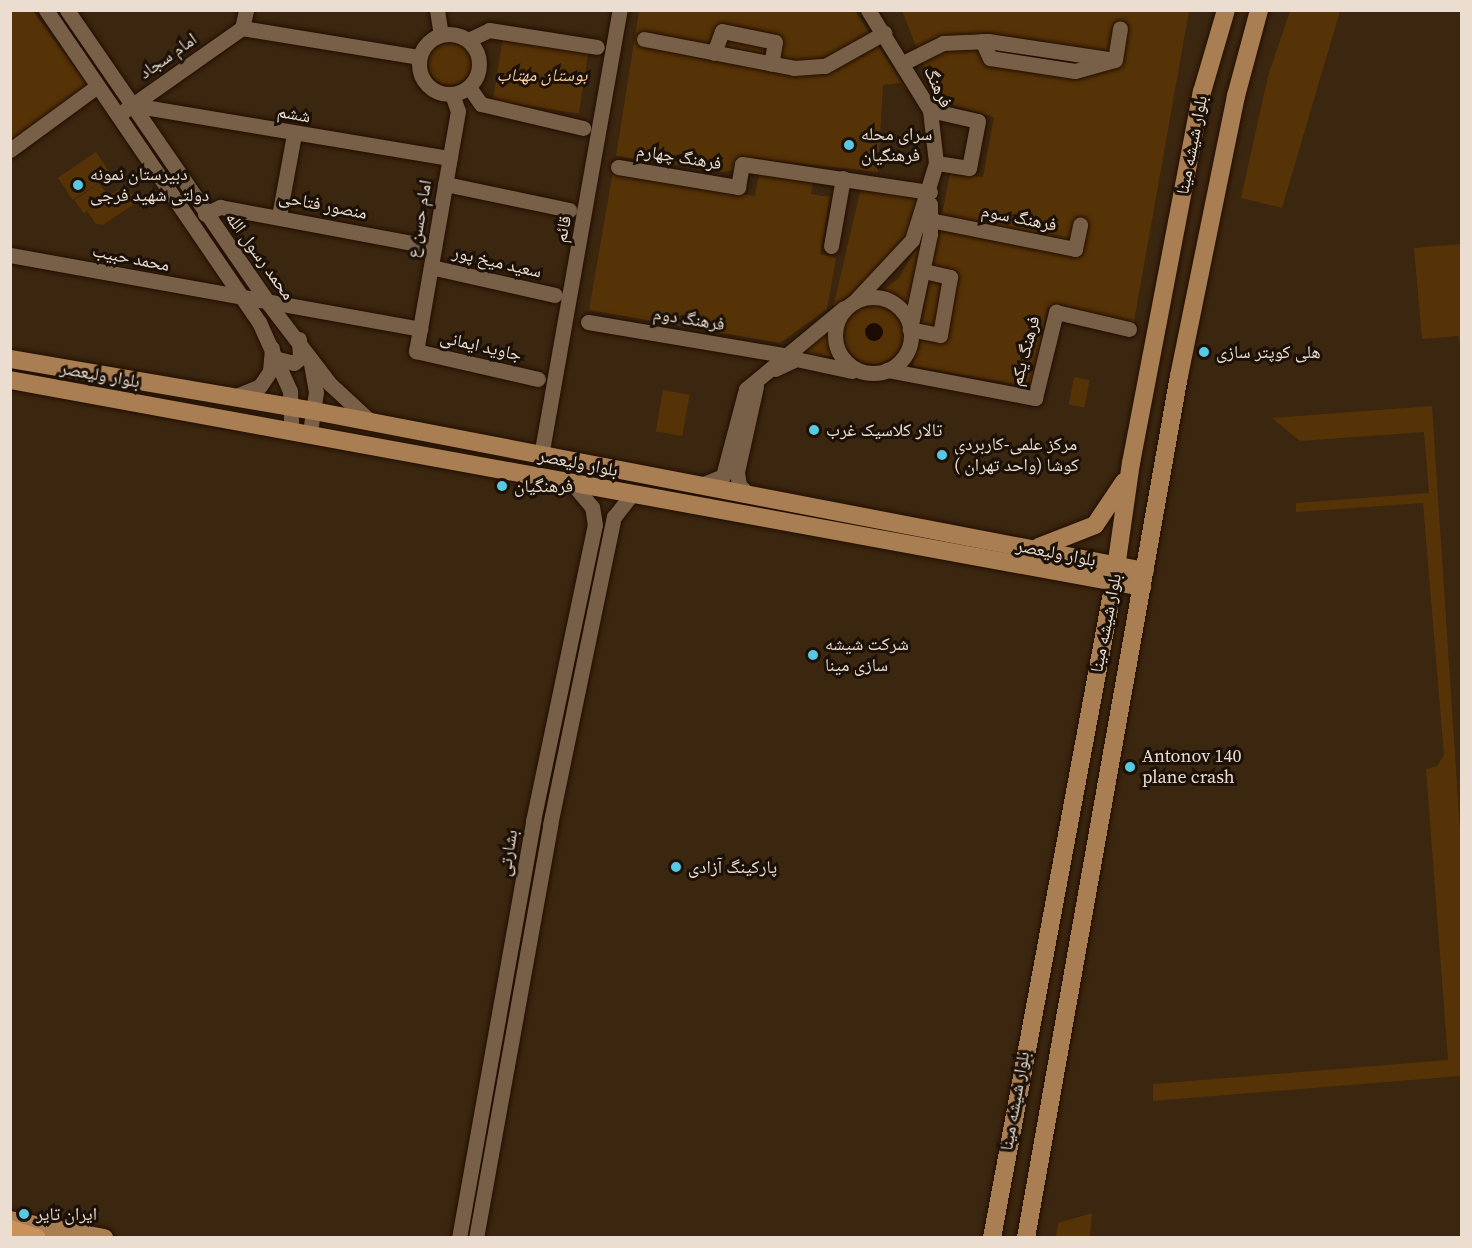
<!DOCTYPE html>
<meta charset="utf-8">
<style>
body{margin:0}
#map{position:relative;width:1472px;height:1248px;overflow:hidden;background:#3b260f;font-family:"Source Serif 4","Noto Naskh Arabic",serif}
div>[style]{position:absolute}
.green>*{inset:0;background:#563307;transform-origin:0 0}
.round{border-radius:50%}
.water>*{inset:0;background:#1c0b00}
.roads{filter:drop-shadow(0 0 2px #210e00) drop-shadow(0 0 2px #210e00)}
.minor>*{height:15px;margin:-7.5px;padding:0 7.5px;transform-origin:7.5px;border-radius:7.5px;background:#785f48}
.minor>.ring{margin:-7.5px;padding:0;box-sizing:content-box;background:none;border:15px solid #785f48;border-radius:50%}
.major>*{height:18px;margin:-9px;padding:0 9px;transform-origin:9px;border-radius:9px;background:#a97e52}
.highway>*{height:18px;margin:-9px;padding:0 9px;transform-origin:9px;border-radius:9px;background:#ca9259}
.dots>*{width:16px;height:16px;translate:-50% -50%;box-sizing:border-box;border:3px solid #1b1108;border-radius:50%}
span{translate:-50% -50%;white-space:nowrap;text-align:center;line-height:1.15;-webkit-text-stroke:6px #1b1108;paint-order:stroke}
.street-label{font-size:18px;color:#ebddcf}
.park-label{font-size:18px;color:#facc9f;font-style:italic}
.poi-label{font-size:18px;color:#ebddcf}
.left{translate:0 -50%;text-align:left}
.frame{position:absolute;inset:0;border:12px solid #ebddcf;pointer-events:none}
</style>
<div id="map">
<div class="green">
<i style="clip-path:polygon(11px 11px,33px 11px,89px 87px,11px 140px)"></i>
<i style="clip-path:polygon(639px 11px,855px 11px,907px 90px,900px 83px,883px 85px,878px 172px,740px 157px,734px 170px,723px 172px,616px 156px)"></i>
<i style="clip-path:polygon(902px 11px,1189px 11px,1133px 327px,1048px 307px,1031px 387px,913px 366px,950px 173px,983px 177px,994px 117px,938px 101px)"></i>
<i style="clip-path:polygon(1290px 11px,1340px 11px,1282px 208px,1241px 198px,1268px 76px)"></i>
<i style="left:503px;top:36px;width:87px;height:65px;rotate:9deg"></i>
<i class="round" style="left:427px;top:39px;width:46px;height:46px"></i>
<i style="left:96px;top:152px;width:27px;height:46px;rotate:56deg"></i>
<i style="clip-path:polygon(613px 171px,755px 196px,759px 174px,813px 183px,811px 194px,830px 197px,820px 254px,836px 258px,827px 309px,780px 343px,589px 310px)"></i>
<i style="left:99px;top:183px;width:16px;height:30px;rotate:55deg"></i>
<i style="clip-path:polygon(125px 185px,137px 202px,103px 225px,96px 224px,87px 211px)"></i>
<i style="clip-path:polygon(861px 188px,924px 200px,907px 238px,875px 275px,833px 308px)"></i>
<i style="clip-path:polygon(927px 229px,911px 316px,898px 297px,880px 293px,899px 278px)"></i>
<i style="clip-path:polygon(1461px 244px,1462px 244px,1461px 357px,1459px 336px,1422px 339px,1414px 248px)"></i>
<i class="round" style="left:842px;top:302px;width:62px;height:62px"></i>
<i style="clip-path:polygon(829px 330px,836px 357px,800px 355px,806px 342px)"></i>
<i style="left:1074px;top:377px;width:16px;height:28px;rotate:11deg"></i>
<i style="left:663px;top:390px;width:27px;height:42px;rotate:10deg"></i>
<i style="clip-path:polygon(1432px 406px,1461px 846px,1461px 1076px,1153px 1101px,1153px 1084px,1448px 1060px,1426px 769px,1437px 766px,1444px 755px,1423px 503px,1296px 512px,1296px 503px,1429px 493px,1424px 432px,1300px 441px,1272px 418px)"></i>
<i style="clip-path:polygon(1092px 1213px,1090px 1237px,1056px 1237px,1058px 1223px)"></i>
</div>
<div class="water">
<i class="round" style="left:865px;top:323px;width:18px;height:18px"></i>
</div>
<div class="roads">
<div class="minor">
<i style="left:46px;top:10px;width:378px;rotate:55.7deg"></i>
<i style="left:259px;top:322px;width:76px;rotate:65.8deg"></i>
<i style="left:290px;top:391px;width:38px;rotate:88deg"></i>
<i style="left:67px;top:10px;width:355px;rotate:55.5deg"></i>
<i style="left:268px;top:303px;width:102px;rotate:52.6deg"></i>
<i style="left:330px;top:384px;width:56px;rotate:42.8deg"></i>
<i style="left:437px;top:10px;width:25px;rotate:81deg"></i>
<i style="left:242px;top:28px;width:18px;rotate:-77deg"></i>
<i class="ring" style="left:419px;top:34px;width:45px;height:45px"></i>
<i style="left:644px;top:39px;width:153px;rotate:10.9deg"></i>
<i style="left:794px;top:68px;width:31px;rotate:-4deg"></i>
<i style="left:825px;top:66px;width:68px;rotate:-29.2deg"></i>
<i style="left:468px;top:40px;width:23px;rotate:-25deg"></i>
<i style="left:489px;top:30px;width:109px;rotate:8.9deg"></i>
<i style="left:982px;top:41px;width:19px;rotate:65deg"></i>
<i style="left:990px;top:58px;width:86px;rotate:8.7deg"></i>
<i style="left:1075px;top:71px;width:41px;rotate:-15.4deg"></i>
<i style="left:1115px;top:60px;width:32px;rotate:-81deg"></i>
<i style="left:714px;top:53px;width:23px;rotate:-70deg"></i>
<i style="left:722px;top:31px;width:54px;rotate:11.7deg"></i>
<i style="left:775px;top:42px;width:22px;rotate:100deg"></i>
<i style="left:903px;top:63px;width:45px;rotate:-26.6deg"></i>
<i style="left:943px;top:43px;width:45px;rotate:-2.5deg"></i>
<i style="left:988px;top:41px;width:128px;rotate:8.5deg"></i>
<i style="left:469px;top:87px;width:21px;rotate:55deg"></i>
<i style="left:481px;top:104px;width:105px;rotate:13.2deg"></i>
<i style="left:452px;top:94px;width:18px;rotate:71deg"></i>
<i style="left:458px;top:111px;width:244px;rotate:99.9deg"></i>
<i style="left:416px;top:351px;width:125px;rotate:12.9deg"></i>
<i style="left:132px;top:105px;width:322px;rotate:9.5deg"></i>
<i style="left:930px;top:110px;width:49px;rotate:12.9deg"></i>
<i style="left:978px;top:121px;width:48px;rotate:100.8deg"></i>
<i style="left:969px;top:168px;width:33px;rotate:-171deg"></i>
<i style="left:124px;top:111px;width:144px;rotate:-35.1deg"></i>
<i style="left:242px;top:28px;width:180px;rotate:9.3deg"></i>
<i style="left:10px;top:150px;width:107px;rotate:-36.2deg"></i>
<i style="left:618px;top:167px;width:122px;rotate:9.5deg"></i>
<i style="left:738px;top:187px;width:23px;rotate:-80deg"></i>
<i style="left:742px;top:164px;width:190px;rotate:8.5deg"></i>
<i style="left:445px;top:184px;width:127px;rotate:11.8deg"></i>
<i style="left:205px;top:214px;width:17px;rotate:-25deg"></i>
<i style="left:220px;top:207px;width:218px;rotate:10.6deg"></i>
<i style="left:279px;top:216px;width:83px;rotate:-79.6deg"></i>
<i style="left:930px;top:220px;width:148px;rotate:11.3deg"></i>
<i style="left:1075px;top:249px;width:25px;rotate:-78deg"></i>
<i style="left:831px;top:246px;width:69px;rotate:-80deg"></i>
<i style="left:10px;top:255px;width:417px;rotate:10.2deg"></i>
<i style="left:431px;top:267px;width:127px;rotate:12.7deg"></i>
<i style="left:924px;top:271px;width:27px;rotate:13deg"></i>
<i style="left:950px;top:277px;width:59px;rotate:99.8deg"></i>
<i style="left:940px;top:335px;width:31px;rotate:-169deg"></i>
<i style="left:910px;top:329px;width:97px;rotate:-78.1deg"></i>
<i style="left:930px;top:234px;width:30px;rotate:-90deg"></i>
<i class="ring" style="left:835px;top:297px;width:61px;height:61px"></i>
<i style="left:854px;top:302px;width:85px;rotate:-46.9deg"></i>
<i style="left:912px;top:240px;width:81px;rotate:-72.7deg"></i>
<i style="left:936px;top:163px;width:53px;rotate:-96.5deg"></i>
<i style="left:930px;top:110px;width:118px;rotate:-121.8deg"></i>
<i style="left:588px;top:322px;width:199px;rotate:9.6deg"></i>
<i style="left:278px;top:359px;width:16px;rotate:14deg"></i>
<i style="left:294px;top:363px;width:8px;rotate:-40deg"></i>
<i style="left:300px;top:358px;width:19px;rotate:-93deg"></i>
<i style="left:775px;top:369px;width:23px;rotate:-25deg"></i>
<i style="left:796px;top:359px;width:57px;rotate:12.1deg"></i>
<i style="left:887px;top:370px;width:151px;rotate:10.7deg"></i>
<i style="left:1035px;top:398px;width:89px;rotate:-76.3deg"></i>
<i style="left:1056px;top:312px;width:75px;rotate:13.1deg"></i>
<i style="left:234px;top:397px;width:28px;rotate:-23deg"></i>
<i style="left:260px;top:386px;width:18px;rotate:-56deg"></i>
<i style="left:270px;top:371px;width:23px;rotate:-85deg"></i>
<i style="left:310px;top:432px;width:40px;rotate:-81.5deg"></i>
<i style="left:316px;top:392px;width:29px;rotate:-100deg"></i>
<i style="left:541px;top:456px;width:453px;rotate:-80deg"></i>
<i style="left:701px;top:485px;width:24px;rotate:-22deg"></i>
<i style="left:723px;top:476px;width:90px;rotate:-75.2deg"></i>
<i style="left:746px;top:389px;width:127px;rotate:-39.6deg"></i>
<i style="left:749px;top:495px;width:14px;rotate:-135deg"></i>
<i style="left:739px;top:485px;width:13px;rotate:-99deg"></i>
<i style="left:737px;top:472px;width:88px;rotate:-77.5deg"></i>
<i style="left:459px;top:1238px;width:424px;rotate:-79.9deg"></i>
<i style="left:533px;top:821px;width:302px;rotate:-78.2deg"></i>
<i style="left:595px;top:525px;width:18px;rotate:-99deg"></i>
<i style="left:592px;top:507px;width:33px;rotate:-130deg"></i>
<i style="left:476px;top:1238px;width:420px;rotate:-79.8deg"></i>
<i style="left:550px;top:825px;width:315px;rotate:-78.3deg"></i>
<i style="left:614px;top:517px;width:29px;rotate:-52deg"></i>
</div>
<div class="major">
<i style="left:10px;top:359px;width:308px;rotate:9.7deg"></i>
<i style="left:314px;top:411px;width:846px;rotate:10.9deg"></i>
<i style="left:10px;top:380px;width:1151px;rotate:10.36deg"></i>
<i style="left:1039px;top:547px;width:60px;rotate:-21.4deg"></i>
<i style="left:1095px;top:525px;width:52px;rotate:-56deg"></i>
<i style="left:10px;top:1220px;width:96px;rotate:10.8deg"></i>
<i style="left:992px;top:1238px;width:667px;rotate:-79.46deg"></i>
<i style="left:1114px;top:582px;width:120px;rotate:-81.9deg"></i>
<i style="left:1131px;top:463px;width:378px;rotate:-79.2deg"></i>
<i style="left:1202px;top:92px;width:85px;rotate:-73.7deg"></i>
<i style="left:1026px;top:1238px;width:875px;rotate:-79.94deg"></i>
<i style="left:1179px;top:376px;width:286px;rotate:-78.5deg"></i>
<i style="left:1236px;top:96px;width:89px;rotate:-75deg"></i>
</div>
<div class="highway">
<i style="left:10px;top:1229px;width:28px;rotate:18deg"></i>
</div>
</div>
<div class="dots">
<i style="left:849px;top:145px;background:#58c9e3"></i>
<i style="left:78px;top:185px;background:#58c9e3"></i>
<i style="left:1204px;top:352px;background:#58c9e3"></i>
<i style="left:814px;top:430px;background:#58c9e3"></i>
<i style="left:942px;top:455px;background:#58c9e3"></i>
<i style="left:502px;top:486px;background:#58c9e3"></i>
<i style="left:813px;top:655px;background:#58c9e3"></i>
<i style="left:1130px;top:767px;background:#58c9e3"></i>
<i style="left:676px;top:867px;background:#58c9e3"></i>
<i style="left:24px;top:1214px;background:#58c9e3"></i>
</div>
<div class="street-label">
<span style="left:168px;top:56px;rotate:-35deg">امام سجاد</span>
<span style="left:938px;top:87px;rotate:65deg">فرهنگ</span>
<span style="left:294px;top:114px;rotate:10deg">ششم</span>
<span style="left:1192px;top:145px;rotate:-79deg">بلوار شیشه مینا</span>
<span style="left:679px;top:157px;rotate:9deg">فرهنگ چهارم</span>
<span style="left:323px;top:205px;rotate:11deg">منصور فتاحی</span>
<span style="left:1019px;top:218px;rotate:11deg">فرهنگ سوم</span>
<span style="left:419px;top:219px;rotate:-80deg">امام حسن ع</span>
<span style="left:563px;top:229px;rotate:-78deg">قائم</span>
<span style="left:260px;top:256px;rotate:54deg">محمد رسول الله</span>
<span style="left:131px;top:258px;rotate:11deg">محمد حبیب</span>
<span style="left:497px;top:262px;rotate:13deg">سعید میخ پور</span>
<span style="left:689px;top:319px;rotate:9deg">فرهنگ دوم</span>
<span style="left:481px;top:346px;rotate:13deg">جاوید ایمانی</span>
<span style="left:1025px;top:351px;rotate:-75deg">فرهنگ یکم</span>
<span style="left:100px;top:375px;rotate:10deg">بلوار ولیعصر</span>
<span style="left:578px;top:463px;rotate:11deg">بلوار ولیعصر</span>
<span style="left:1056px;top:553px;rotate:11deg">بلوار ولیعصر</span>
<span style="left:1106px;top:623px;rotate:-79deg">بلوار شیشه مینا</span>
<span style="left:508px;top:853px;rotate:-81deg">بشارتی</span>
<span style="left:1015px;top:1101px;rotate:-80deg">بلوار شیشه مینا</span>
</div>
<div class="park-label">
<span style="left:542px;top:75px">بوستان مهتاب</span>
</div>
<div class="poi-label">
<span class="left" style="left:861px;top:145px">سرای محله<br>فرهنگیان</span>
<span class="left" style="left:90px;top:185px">دبیرستان نمونه<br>دولتی شهید فرجی</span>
<span class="left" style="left:1216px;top:352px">هلی کوپتر سازی</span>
<span class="left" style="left:826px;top:430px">تالار کلاسیک غرب</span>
<span class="left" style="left:954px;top:455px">مرکز علمی-کاربردی<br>کوشا (واحد تهران )</span>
<span class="left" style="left:514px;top:486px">فرهنگیان</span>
<span class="left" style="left:825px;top:655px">شرکت شیشه<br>سازی مینا</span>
<span class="left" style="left:1142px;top:767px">Antonov 140<br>plane crash</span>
<span class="left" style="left:688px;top:867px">پارکینگ آزادی</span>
<span class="left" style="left:36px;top:1214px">ایران تایر</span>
</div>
<div class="frame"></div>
</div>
